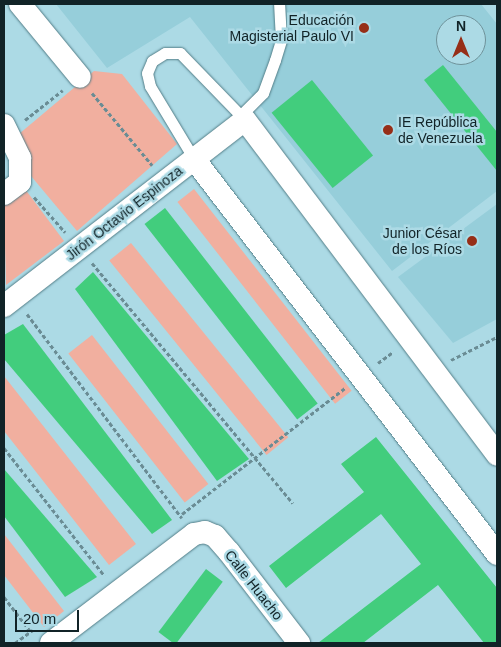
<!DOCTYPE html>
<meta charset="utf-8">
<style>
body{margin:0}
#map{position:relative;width:501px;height:647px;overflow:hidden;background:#acdae5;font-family:Arial,sans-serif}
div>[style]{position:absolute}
.built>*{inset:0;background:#96ceda}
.green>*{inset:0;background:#f1af9f;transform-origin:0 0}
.building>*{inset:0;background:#42cd7d;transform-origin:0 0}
.path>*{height:3px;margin-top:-1.5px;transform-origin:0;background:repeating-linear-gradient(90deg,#6a8c94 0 4px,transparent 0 6.5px)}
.roads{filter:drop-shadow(0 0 1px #527d87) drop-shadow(0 0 1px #527d87)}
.lane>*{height:11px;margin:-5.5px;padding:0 5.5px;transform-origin:5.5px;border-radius:5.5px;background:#fff}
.street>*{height:22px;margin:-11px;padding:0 11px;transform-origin:11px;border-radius:11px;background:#fff}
.dots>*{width:14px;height:14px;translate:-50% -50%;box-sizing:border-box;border:2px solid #acdae5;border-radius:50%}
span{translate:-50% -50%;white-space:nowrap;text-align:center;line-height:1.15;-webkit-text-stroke:5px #acdae5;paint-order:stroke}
.poi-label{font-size:14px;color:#112327}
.right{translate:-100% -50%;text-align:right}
.left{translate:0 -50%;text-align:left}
.street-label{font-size:14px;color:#112327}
.frame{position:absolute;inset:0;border:5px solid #112327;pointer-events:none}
.north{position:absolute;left:436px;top:15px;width:50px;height:50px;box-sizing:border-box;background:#acdae5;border:1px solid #6e9199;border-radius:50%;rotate:0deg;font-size:14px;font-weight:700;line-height:20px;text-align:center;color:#112327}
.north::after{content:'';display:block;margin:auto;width:18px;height:22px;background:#962e17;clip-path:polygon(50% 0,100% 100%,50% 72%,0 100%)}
.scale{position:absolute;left:15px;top:610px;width:64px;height:22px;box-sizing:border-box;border:2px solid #112327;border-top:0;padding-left:6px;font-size:15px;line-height:18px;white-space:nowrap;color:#112327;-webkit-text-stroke:4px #acdae5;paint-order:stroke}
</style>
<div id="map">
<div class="built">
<i style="clip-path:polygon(evenodd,56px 4px,481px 4px,497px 24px,497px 191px,392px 271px,190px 17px,107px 68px,56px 4px,446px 25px,476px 25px,476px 55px,446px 55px,446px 25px)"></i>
<i style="clip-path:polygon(497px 204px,497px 319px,453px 343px,398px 277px)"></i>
</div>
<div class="green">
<i style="clip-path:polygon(94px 71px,122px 74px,177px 144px,77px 231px,31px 176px,19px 134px)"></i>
<i style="clip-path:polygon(25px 189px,64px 241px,6px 285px,4px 205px)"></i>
<i style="left:194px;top:189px;width:256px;height:21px;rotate:52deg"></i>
<i style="left:131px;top:243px;width:250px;height:28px;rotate:51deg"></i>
<i style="left:92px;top:335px;width:189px;height:30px;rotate:52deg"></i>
<i style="clip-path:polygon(4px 376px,136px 544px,109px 565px,4px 431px)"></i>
<i style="clip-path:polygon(4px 534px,64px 611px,44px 627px,4px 575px)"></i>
</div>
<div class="building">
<i style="clip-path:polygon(443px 65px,497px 132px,497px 171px,424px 80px)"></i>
<i style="left:312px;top:80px;width:97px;height:52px;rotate:51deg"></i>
<i style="left:165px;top:208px;width:248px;height:26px;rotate:52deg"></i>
<i style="clip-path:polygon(93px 272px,249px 459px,217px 481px,75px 289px)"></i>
<i style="clip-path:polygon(23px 324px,172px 520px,152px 534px,4px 359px,4px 335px)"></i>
<i style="clip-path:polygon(376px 437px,497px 588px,497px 643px,484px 643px,438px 585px,363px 643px,318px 643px,421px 564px,381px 514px,286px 588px,269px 566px,364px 492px,341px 464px)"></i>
<i style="clip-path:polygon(4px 469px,97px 577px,65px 597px,4px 516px)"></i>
<i style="left:206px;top:569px;width:21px;height:79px;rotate:37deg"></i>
</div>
<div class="path">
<i style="left:92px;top:93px;width:94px;rotate:50.2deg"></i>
<i style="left:25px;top:120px;width:48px;rotate:-38.3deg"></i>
<i style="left:34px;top:197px;width:47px;rotate:48.5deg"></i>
<i style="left:92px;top:263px;width:313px;rotate:50.1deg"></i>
<i style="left:27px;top:314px;width:256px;rotate:52.8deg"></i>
<i style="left:451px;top:360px;width:51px;rotate:-26.6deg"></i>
<i style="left:378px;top:363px;width:19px;rotate:-36deg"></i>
<i style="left:4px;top:448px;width:162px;rotate:51.8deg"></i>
<i style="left:182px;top:514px;width:206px;rotate:-37.7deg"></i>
<i style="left:4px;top:597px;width:44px;rotate:52.4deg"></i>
<i style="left:15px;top:643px;width:22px;rotate:-36deg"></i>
</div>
<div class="roads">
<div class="lane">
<i style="left:241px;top:115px;width:31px;rotate:-45deg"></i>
<i style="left:263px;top:93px;width:35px;rotate:-70deg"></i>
<i style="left:275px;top:60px;width:21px;rotate:-73deg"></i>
<i style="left:281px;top:40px;width:36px;rotate:-93deg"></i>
<i style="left:194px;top:159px;width:85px;rotate:-121.1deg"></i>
<i style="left:150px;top:86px;width:13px;rotate:-103deg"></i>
<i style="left:147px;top:73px;width:13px;rotate:-67deg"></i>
<i style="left:152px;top:61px;width:15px;rotate:-32deg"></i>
<i style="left:165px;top:53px;width:15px"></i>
<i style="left:180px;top:53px;width:93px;rotate:45.9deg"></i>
</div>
<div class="street">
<i style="left:20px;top:4px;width:94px;rotate:50.6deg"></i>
<i style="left:4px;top:125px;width:37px;rotate:64deg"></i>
<i style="left:20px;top:158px;width:24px;rotate:90deg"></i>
<i style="left:20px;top:182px;width:20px;rotate:143deg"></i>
<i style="left:194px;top:159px;width:498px;rotate:52.5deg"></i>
<i style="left:4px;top:306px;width:304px;rotate:-37.7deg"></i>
<i style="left:245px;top:120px;width:419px;rotate:53deg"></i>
<i style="left:51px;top:643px;width:180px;rotate:-37.3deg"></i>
<i style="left:194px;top:534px;width:11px;rotate:-10deg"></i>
<i style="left:205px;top:532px;width:11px;rotate:22deg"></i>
<i style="left:215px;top:536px;width:21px;rotate:49deg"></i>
<i style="left:229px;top:552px;width:115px;rotate:52.4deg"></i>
</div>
</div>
<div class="dots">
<i style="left:364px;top:28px;background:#962e17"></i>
<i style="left:388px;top:130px;background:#962e17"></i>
<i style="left:472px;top:241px;background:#962e17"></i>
</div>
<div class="poi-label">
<span class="right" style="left:354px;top:28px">Educación<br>Magisterial Paulo VI</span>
<span class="left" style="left:398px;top:130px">IE República<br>de Venezuela</span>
<span class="right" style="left:462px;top:241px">Junior César<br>de los Ríos</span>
</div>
<div class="street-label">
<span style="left:124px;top:213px;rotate:-38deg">Jirón Octavio Espinoza</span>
<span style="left:254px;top:585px;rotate:52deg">Calle Huacho</span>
</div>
<div class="frame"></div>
<div class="north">N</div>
<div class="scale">20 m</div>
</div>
